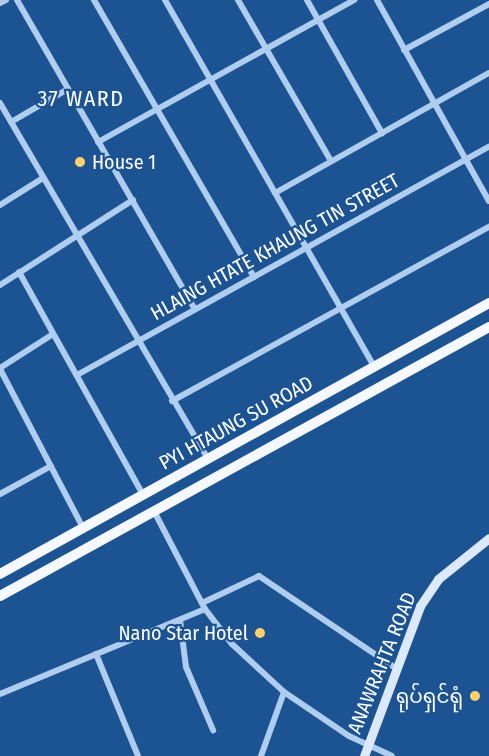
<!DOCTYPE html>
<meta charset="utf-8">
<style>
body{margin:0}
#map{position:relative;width:489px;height:756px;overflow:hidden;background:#1c5393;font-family:"Fira Sans Condensed","Noto Sans Myanmar",sans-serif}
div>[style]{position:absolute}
.street>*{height:6px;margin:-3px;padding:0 3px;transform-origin:3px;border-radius:3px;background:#aecdef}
.secondary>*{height:9px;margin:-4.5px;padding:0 4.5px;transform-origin:4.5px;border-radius:4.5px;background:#dbe9fa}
.primary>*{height:10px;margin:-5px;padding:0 5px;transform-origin:5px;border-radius:5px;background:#f5f9ff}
.dots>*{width:16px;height:16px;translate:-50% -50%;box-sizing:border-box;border:3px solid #1c5393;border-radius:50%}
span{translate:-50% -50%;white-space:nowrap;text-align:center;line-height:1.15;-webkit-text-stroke:4.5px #1c5393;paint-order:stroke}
.poi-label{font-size:20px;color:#fff}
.left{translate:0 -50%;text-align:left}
.right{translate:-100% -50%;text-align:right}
.street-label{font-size:20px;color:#fff}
.quarter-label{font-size:22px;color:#fff;letter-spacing:1.5px}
</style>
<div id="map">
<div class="street">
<i style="left:17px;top:0;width:357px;rotate:60.1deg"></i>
<i style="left:94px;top:0;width:320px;rotate:60deg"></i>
<i style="left:165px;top:0;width:422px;rotate:60.3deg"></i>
<i style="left:238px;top:0;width:186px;rotate:60deg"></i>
<i style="left:307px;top:0;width:153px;rotate:60.6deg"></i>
<i style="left:377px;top:0;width:230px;rotate:60.9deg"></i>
<i style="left:0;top:3px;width:7px;rotate:-27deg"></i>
<i style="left:404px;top:50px;width:97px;rotate:-28.4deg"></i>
<i style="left:0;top:103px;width:412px;rotate:59.7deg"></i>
<i style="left:11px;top:122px;width:66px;rotate:-30.1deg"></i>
<i style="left:98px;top:142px;width:293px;rotate:-29deg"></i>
<i style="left:275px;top:193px;width:245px;rotate:-29.3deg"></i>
<i style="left:0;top:205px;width:51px;rotate:-32.1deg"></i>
<i style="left:19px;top:272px;width:255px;rotate:60.9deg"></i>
<i style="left:0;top:285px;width:158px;rotate:-32.6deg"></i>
<i style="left:0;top:368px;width:63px;rotate:-32.7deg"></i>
<i style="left:0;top:369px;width:179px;rotate:62.4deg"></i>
<i style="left:77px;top:375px;width:471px;rotate:-29deg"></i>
<i style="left:172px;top:401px;width:362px;rotate:-28.8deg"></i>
<i style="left:0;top:494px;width:58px;rotate:-28.8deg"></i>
<i style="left:155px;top:513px;width:108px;rotate:62.5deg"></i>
<i style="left:205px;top:609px;width:44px;rotate:52.4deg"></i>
<i style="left:232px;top:644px;width:71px;rotate:42.7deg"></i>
<i style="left:284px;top:692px;width:78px;rotate:34.1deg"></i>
<i style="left:349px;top:736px;width:47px;rotate:24.9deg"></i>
<i style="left:202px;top:603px;width:63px;rotate:-25.3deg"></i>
<i style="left:259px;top:576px;width:166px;rotate:34deg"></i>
<i style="left:180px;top:620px;width:47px;rotate:82.7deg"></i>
<i style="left:186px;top:667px;width:69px;rotate:66.8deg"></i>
<i style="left:96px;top:654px;width:110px;rotate:67.6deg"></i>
<i style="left:0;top:694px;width:222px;rotate:-22.5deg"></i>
<i style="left:261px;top:756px;width:68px;rotate:-70.2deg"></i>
</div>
<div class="secondary">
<i style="left:364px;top:756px;width:160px;rotate:-69.5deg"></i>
<i style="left:420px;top:606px;width:32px;rotate:-56deg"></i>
<i style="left:438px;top:579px;width:65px;rotate:-38.8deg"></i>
</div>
<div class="primary">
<i style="left:0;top:574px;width:559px;rotate:-28.99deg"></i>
<i style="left:0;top:596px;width:558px;rotate:-28.82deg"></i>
</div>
<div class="dots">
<i style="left:80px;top:162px;background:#ffd06c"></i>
<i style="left:260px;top:633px;background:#ffd06c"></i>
<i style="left:475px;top:696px;background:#ffd06c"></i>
</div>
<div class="poi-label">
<span class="left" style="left:92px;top:162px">House 1</span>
<span class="right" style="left:248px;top:633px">Nano Star Hotel</span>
<span class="right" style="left:463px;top:696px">ရုပ်ရှင်ရုံ</span>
</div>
<div class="street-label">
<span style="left:275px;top:247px;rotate:-29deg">HLAING HTATE KHAUNG TIN STREET</span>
<span style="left:236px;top:423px;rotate:-29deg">PYI HTAUNG SU ROAD</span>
<span style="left:382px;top:663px;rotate:-68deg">ANAWRAHTA ROAD</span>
</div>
<div class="quarter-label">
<span style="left:81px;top:99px">37 WARD</span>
</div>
</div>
